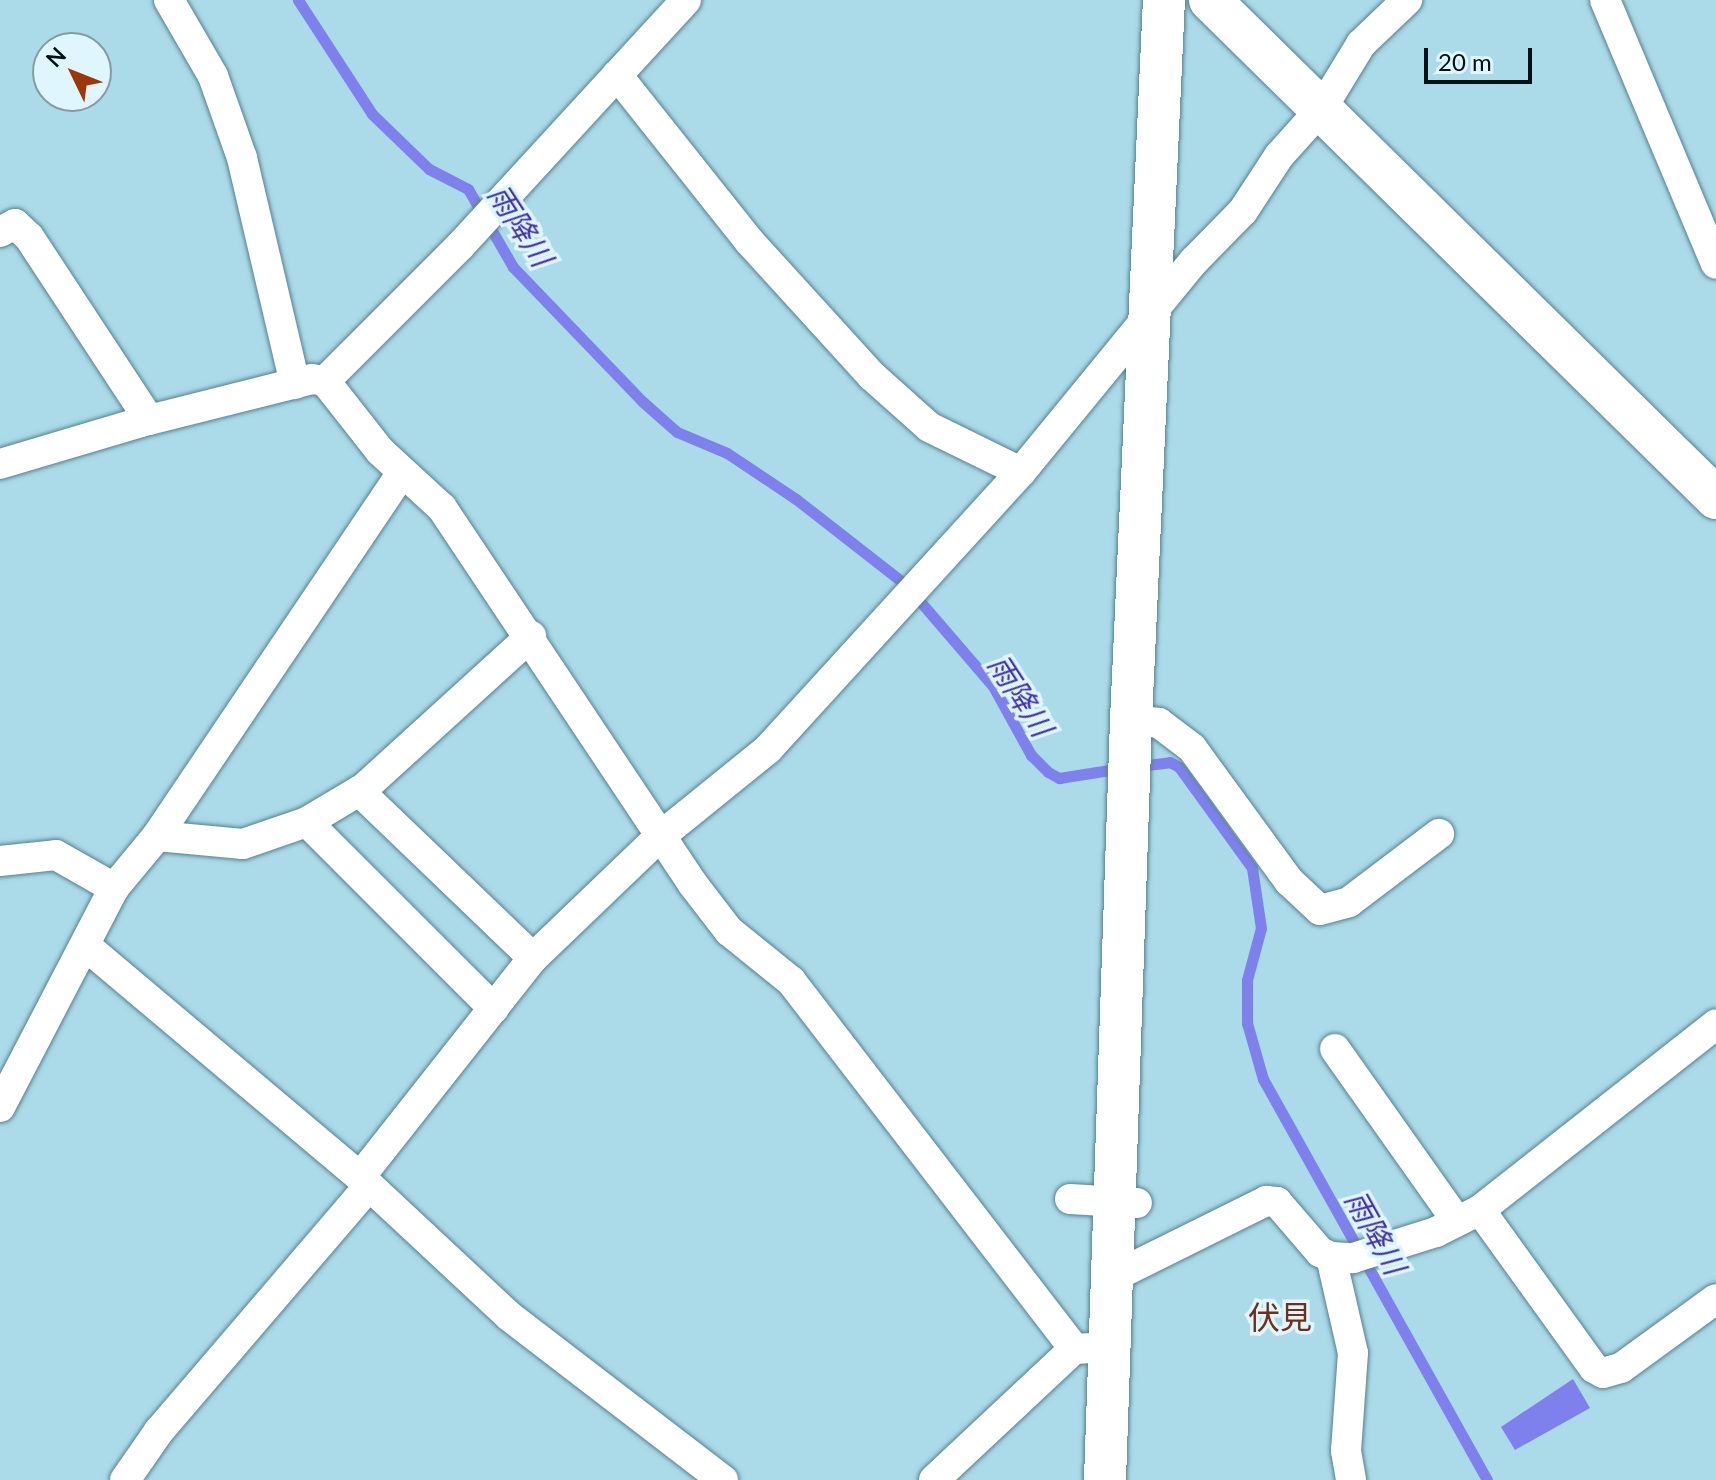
<!DOCTYPE html>
<meta charset="utf-8">
<style>
body{margin:0}
#map{position:relative;width:1716px;height:1480px;overflow:hidden;background:#abdae9;font-family:Lato,"Noto Sans JP",sans-serif}
div>[style]{position:absolute}
.water>*{inset:0;background:#7e81ec}
.stream>*{height:11px;margin:-5.5px;padding:0 5.5px;transform-origin:5.5px;border-radius:5.5px;background:#7e81ec}
.roads{filter:drop-shadow(0 0 2px #56818f) drop-shadow(0 0 2px #56818f)}
.street>*{height:30px;margin:-15px;padding:0 15px;transform-origin:15px;border-radius:15px;background:#fff}
.secondary>*{height:42px;margin:-21px;padding:0 21px;transform-origin:21px;border-radius:21px;background:#fff}
span{translate:-50% -50%;white-space:nowrap;text-align:center;line-height:1.15;-webkit-text-stroke:7px #dff6fe;paint-order:stroke}
.water-label{font-size:30px;color:#4132ae;font-style:italic}
.quarter-label{font-size:32px;color:#712f17}
.north{position:absolute;left:32px;top:32px;width:80px;height:80px;box-sizing:border-box;background:#dff6fe;border:2px solid #869aa1;border-radius:50%;rotate:313deg;font-size:22px;font-weight:700;line-height:32px;text-align:center;color:#011015}
.north::after{content:'';display:block;margin:auto;width:28px;height:36px;background:#9c370a;clip-path:polygon(50% 0,100% 100%,50% 72%,0 100%)}
.scale{position:absolute;left:1424px;top:48px;width:108px;height:36px;box-sizing:border-box;border:4px solid #011015;border-top:0;padding-left:10px;font-size:24px;line-height:28px;white-space:nowrap;color:#011015;-webkit-text-stroke:6px #dff6fe;paint-order:stroke}
</style>
<div id="map">
<div class="water">
<i style="clip-path:polygon(1573px 1379px,1590px 1408px,1515px 1450px,1501px 1427px)"></i>
</div>
<div class="stream">
<i style="left:298px;top:0;width:136px;rotate:57deg"></i>
<i style="left:372px;top:114px;width:79px;rotate:44deg"></i>
<i style="left:429px;top:169px;width:44px;rotate:27.1deg"></i>
<i style="left:468px;top:189px;width:90px;rotate:60deg"></i>
<i style="left:513px;top:267px;width:187px;rotate:46.1deg"></i>
<i style="left:643px;top:402px;width:45px;rotate:41.4deg"></i>
<i style="left:677px;top:432px;width:54px;rotate:22.8deg"></i>
<i style="left:727px;top:453px;width:83px;rotate:33.7deg"></i>
<i style="left:796px;top:499px;width:140px;rotate:38deg"></i>
<i style="left:906px;top:585px;width:133px;rotate:49.3deg"></i>
<i style="left:993px;top:686px;width:79px;rotate:61.2deg"></i>
<i style="left:1031px;top:755px;width:24px;rotate:45deg"></i>
<i style="left:1048px;top:772px;width:13px;rotate:29deg"></i>
<i style="left:1059px;top:778px;width:64px;rotate:-9deg"></i>
<i style="left:1139px;top:766px;width:31px;rotate:-7deg"></i>
<i style="left:1170px;top:762px;width:10px;rotate:29deg"></i>
<i style="left:1179px;top:767px;width:125px;rotate:54.1deg"></i>
<i style="left:1252px;top:868px;width:61px;rotate:81.5deg"></i>
<i style="left:1261px;top:928px;width:54px;rotate:105.1deg"></i>
<i style="left:1247px;top:980px;width:43px;rotate:90deg"></i>
<i style="left:1247px;top:1023px;width:58px;rotate:74.1deg"></i>
<i style="left:1263px;top:1079px;width:459px;rotate:60.8deg"></i>
</div>
<div class="roads">
<div class="street">
<i style="left:169px;top:0;width:88px;rotate:59.9deg"></i>
<i style="left:213px;top:76px;width:87px;rotate:70.5deg"></i>
<i style="left:242px;top:158px;width:232px;rotate:76.8deg"></i>
<i style="left:1605px;top:0;width:286px;rotate:67.2deg"></i>
<i style="left:617px;top:75px;width:212px;rotate:51.5deg"></i>
<i style="left:749px;top:241px;width:183px;rotate:47.7deg"></i>
<i style="left:872px;top:376px;width:76px;rotate:41.8deg"></i>
<i style="left:929px;top:427px;width:102px;rotate:26.1deg"></i>
<i style="left:0;top:232px;width:17px;rotate:-28deg"></i>
<i style="left:15px;top:224px;width:19px;rotate:43deg"></i>
<i style="left:29px;top:237px;width:219px;rotate:56.7deg"></i>
<i style="left:325px;top:381px;width:191px;rotate:-45deg"></i>
<i style="left:460px;top:246px;width:334px;rotate:-47.4deg"></i>
<i style="left:0;top:464px;width:147px;rotate:-16.6deg"></i>
<i style="left:141px;top:422px;width:176px;rotate:-14.1deg"></i>
<i style="left:312px;top:379px;width:13px;rotate:9deg"></i>
<i style="left:325px;top:381px;width:89px;rotate:51.8deg"></i>
<i style="left:380px;top:451px;width:84px;rotate:42.6deg"></i>
<i style="left:442px;top:508px;width:451px;rotate:56.3deg"></i>
<i style="left:692px;top:883px;width:61px;rotate:52.4deg"></i>
<i style="left:729px;top:931px;width:80px;rotate:38.9deg"></i>
<i style="left:791px;top:981px;width:464px;rotate:52.4deg"></i>
<i style="left:1131px;top:720px;width:28px;rotate:6deg"></i>
<i style="left:1159px;top:723px;width:41px;rotate:37.1deg"></i>
<i style="left:1192px;top:748px;width:165px;rotate:53.9deg"></i>
<i style="left:1289px;top:881px;width:42px;rotate:43.1deg"></i>
<i style="left:1320px;top:910px;width:30px;rotate:-15deg"></i>
<i style="left:1349px;top:902px;width:113px;rotate:-37.1deg"></i>
<i style="left:359px;top:791px;width:241px;rotate:43.8deg"></i>
<i style="left:307px;top:822px;width:264px;rotate:45deg"></i>
<i style="left:157px;top:836px;width:86px;rotate:5.3deg"></i>
<i style="left:243px;top:844px;width:68px;rotate:-19deg"></i>
<i style="left:307px;top:822px;width:66px;rotate:-30.8deg"></i>
<i style="left:364px;top:788px;width:226px;rotate:-42.3deg"></i>
<i style="left:0;top:861px;width:56px;rotate:-6.1deg"></i>
<i style="left:56px;top:855px;width:67px;rotate:29.6deg"></i>
<i style="left:87px;top:947px;width:357px;rotate:40.1deg"></i>
<i style="left:360px;top:1177px;width:204px;rotate:43deg"></i>
<i style="left:509px;top:1316px;width:270px;rotate:37.5deg"></i>
<i style="left:1335px;top:1049px;width:211px;rotate:54.7deg"></i>
<i style="left:0;top:1107px;width:247px;rotate:-62.5deg"></i>
<i style="left:114px;top:888px;width:67px;rotate:-50.4deg"></i>
<i style="left:157px;top:836px;width:438px;rotate:-56deg"></i>
<i style="left:360px;top:1177px;width:279px;rotate:-51.7deg"></i>
<i style="left:533px;top:958px;width:172px;rotate:-43.8deg"></i>
<i style="left:657px;top:839px;width:143px;rotate:-39deg"></i>
<i style="left:768px;top:749px;width:375px;rotate:-47.6deg"></i>
<i style="left:1021px;top:472px;width:273px;rotate:-50.7deg"></i>
<i style="left:1194px;top:261px;width:70px;rotate:-45.6deg"></i>
<i style="left:1243px;top:211px;width:66px;rotate:-56.8deg"></i>
<i style="left:1279px;top:156px;width:64px;rotate:-48.1deg"></i>
<i style="left:1322px;top:108px;width:75px;rotate:-58.6deg"></i>
<i style="left:1361px;top:44px;width:64px;rotate:-43.7deg"></i>
<i style="left:1070px;top:1199px;width:67px;rotate:3.4deg"></i>
<i style="left:1480px;top:1210px;width:195px;rotate:54.2deg"></i>
<i style="left:1594px;top:1368px;width:10px;rotate:29deg"></i>
<i style="left:1603px;top:1373px;width:19px;rotate:-16deg"></i>
<i style="left:1621px;top:1368px;width:117px;rotate:-36deg"></i>
<i style="left:1331px;top:1257px;width:98px;rotate:77.1deg"></i>
<i style="left:1353px;top:1353px;width:98px;rotate:94.1deg"></i>
<i style="left:1346px;top:1451px;width:29px;rotate:80deg"></i>
<i style="left:1115px;top:1276px;width:169px;rotate:-26.4deg"></i>
<i style="left:1266px;top:1201px;width:11px;rotate:5deg"></i>
<i style="left:1277px;top:1202px;width:66px;rotate:49.3deg"></i>
<i style="left:1320px;top:1252px;width:12px;rotate:24deg"></i>
<i style="left:1331px;top:1257px;width:22px;rotate:3deg"></i>
<i style="left:1353px;top:1258px;width:87px;rotate:-17.4deg"></i>
<i style="left:1436px;top:1232px;width:49px;rotate:-26.6deg"></i>
<i style="left:1480px;top:1210px;width:300px;rotate:-38.2deg"></i>
<i style="left:125px;top:1480px;width:60px;rotate:-55.2deg"></i>
<i style="left:159px;top:1431px;width:323px;rotate:-49.4deg"></i>
<i style="left:934px;top:1480px;width:192px;rotate:-43.1deg"></i>
<i style="left:1074px;top:1349px;width:18px;rotate:-3deg"></i>
</div>
<div class="secondary">
<i style="left:1210px;top:0;width:710px;rotate:44.54deg"></i>
<i style="left:1105px;top:1480px;width:760px;rotate:-88.04deg"></i>
<i style="left:1131px;top:720px;width:721px;rotate:-87.38deg"></i>
</div>
</div>
<div class="water-label">
<span style="left:521px;top:225px;rotate:57deg">雨降川</span>
<span style="left:1021px;top:695px;rotate:57deg">雨降川</span>
<span style="left:1376px;top:1232px;rotate:61deg">雨降川</span>
</div>
<div class="quarter-label">
<span style="left:1280px;top:1317px">伏見</span>
</div>
<div class="north">N</div>
<div class="scale">20 m</div>
</div>
